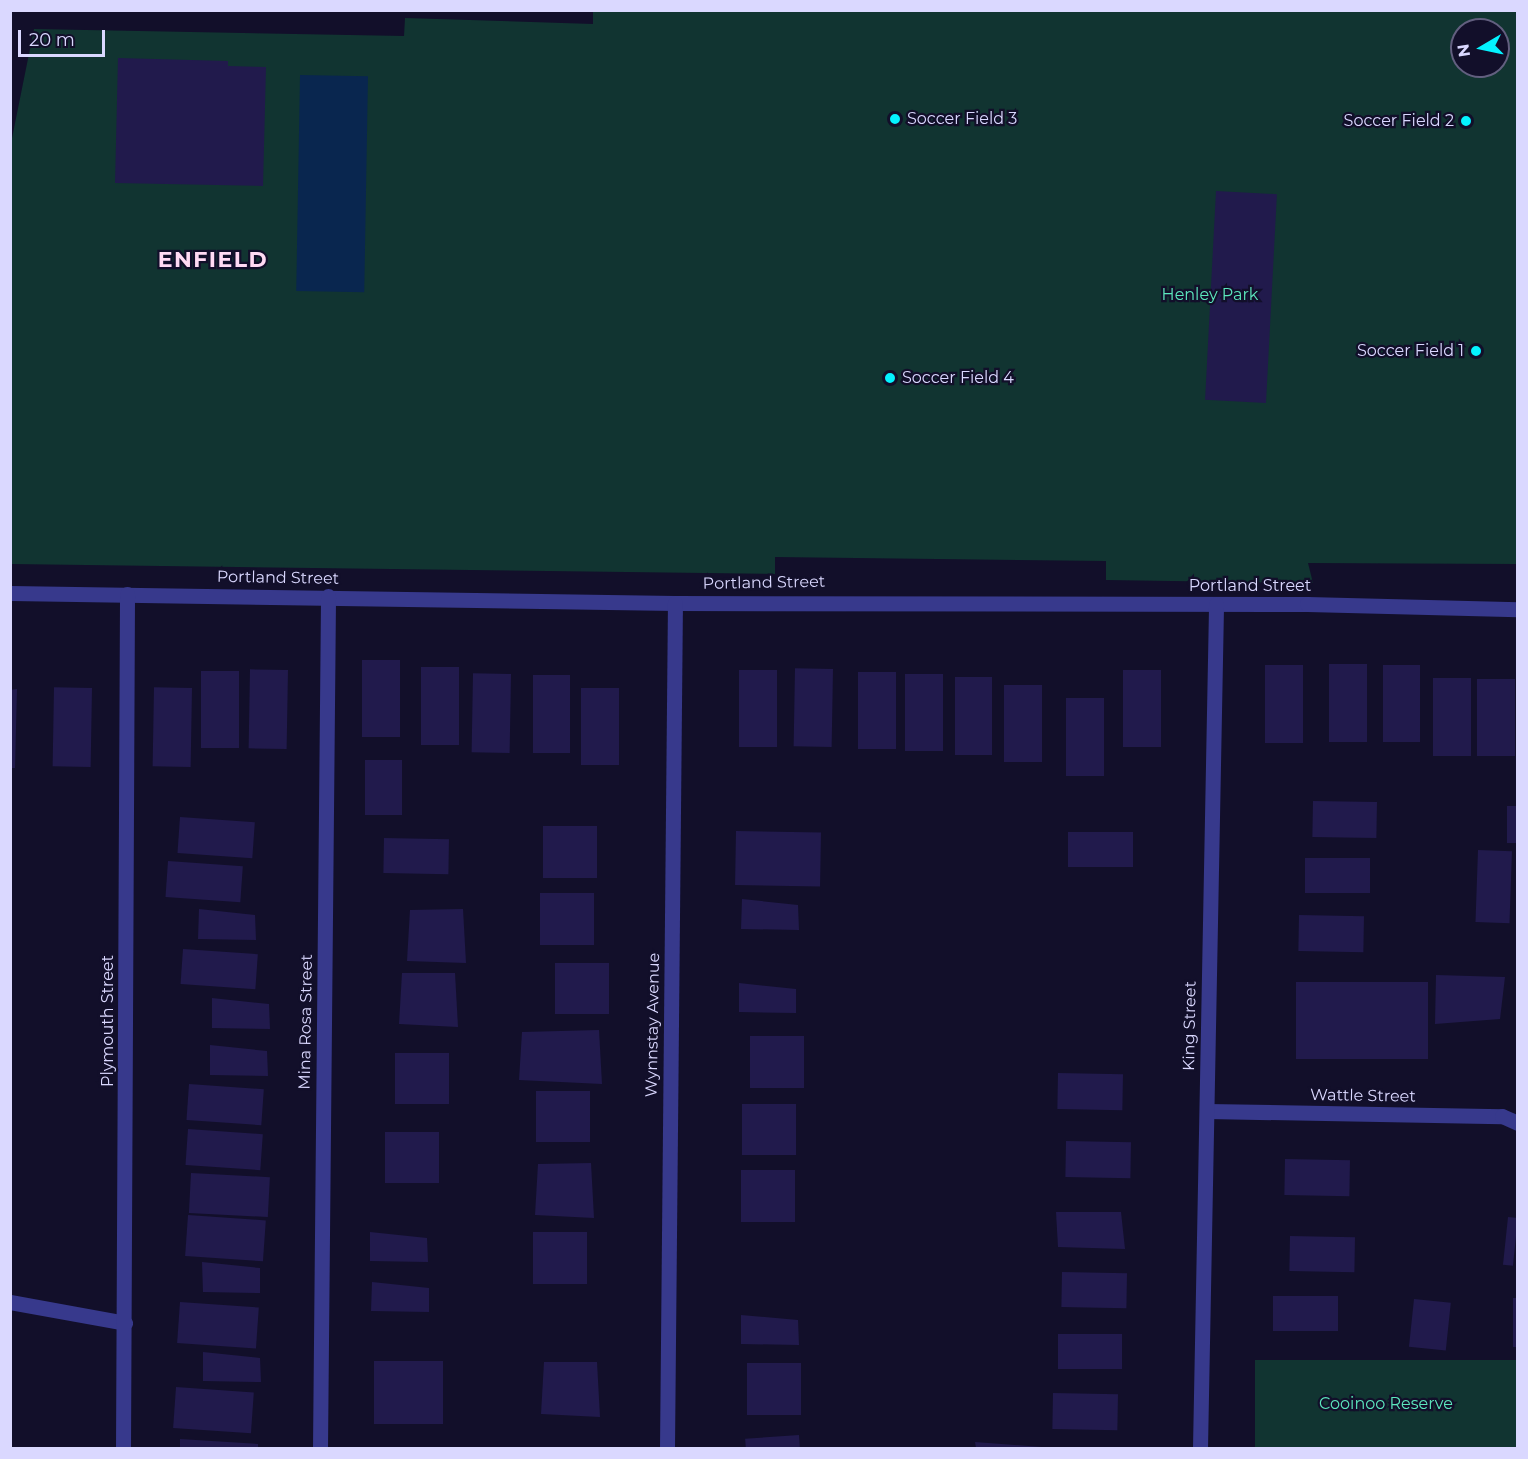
<!DOCTYPE html>
<style>
body{margin:0}
#map{position:relative;width:1528px;height:1459px;overflow:hidden;background:#120f2a;font-family:Montserrat,sans-serif}
div>[style]{position:absolute}
.green>*{inset:0;background:#113431;transform-origin:0 0}
.water>*{inset:0;background:#09264f;transform-origin:0 0}
.building>*{inset:0;background:#211a4c;transform-origin:0 0}
.minor>*{height:15px;margin:-7.5px;padding:0 7.5px;transform-origin:7.5px;border-radius:7.5px;background:#37398c}
.dots>*{width:16px;height:16px;translate:-50% -50%;box-sizing:border-box;border:3px solid #120f2a;border-radius:50%}
span{translate:-50% -50%;white-space:nowrap;text-align:center;line-height:1.15;-webkit-text-stroke:4.5px #120f2a;paint-order:stroke}
.poi-label{font-size:16px;color:#dad8ff}
.left{translate:0 -50%;text-align:left}
.right{translate:-100% -50%;text-align:right}
.park-label{font-size:16px;color:#5ce7bd}
.street-label{font-size:16px;color:#dad8ff}
.district-label{font-size:22px;color:#ffdaf3;font-weight:700;letter-spacing:1.5px}
.frame{position:absolute;inset:0;border:12px solid #dad8ff;pointer-events:none}
.north{position:absolute;left:1450px;top:18px;width:60px;height:60px;box-sizing:border-box;background:#120f2a;border:2px solid #625f7f;border-radius:50%;rotate:261deg;font-size:16px;font-weight:700;line-height:24px;text-align:center;color:#dad8ff}
.north::after{content:'';display:block;margin:auto;width:21px;height:27px;background:#04f3ff;clip-path:polygon(50% 0,100% 100%,50% 72%,0 100%)}
.scale{position:absolute;left:18px;top:30px;width:87px;height:27px;box-sizing:border-box;border:3px solid #dad8ff;border-top:0;padding-left:8px;font-size:18px;line-height:21px;white-space:nowrap;color:#dad8ff;-webkit-text-stroke:4px #120f2a;paint-order:stroke}
</style>
<div id="map">
<div class="green">
<i style="clip-path:polygon(evenodd,593px 10px,1517px 11px,1517px 564px,1308px 563px,1313px 583px,1106px 580px,1106px 561px,775px 557px,775px 574px,11px 564px,10px 148px,34px 29px,404px 36px,405px 18px,593px 24px,593px 10px,1462px 30px,1498px 30px,1498px 66px,1462px 66px,1462px 30px)"></i>
<i style="left:1255px;top:1360px;width:262px;height:88px"></i>
</div>
<div class="water">
<i style="left:300px;top:75px;width:68px;height:216px;rotate:1deg"></i>
</div>
<div class="building">
<i style="clip-path:polygon(118px 58px,228px 61px,228px 66px,266px 67px,263px 186px,115px 183px)"></i>
<i style="left:1216px;top:191px;width:61px;height:209px;rotate:3deg"></i>
<i style="left:362px;top:660px;width:38px;height:77px"></i>
<i style="left:1329px;top:664px;width:38px;height:78px"></i>
<i style="left:1265px;top:665px;width:38px;height:78px"></i>
<i style="left:1383px;top:665px;width:37px;height:77px"></i>
<i style="left:421px;top:667px;width:38px;height:78px"></i>
<i style="left:833px;top:669px;width:78px;height:38px;rotate:91deg"></i>
<i style="left:288px;top:670px;width:79px;height:38px;rotate:91deg"></i>
<i style="left:739px;top:670px;width:38px;height:77px"></i>
<i style="left:1123px;top:670px;width:38px;height:77px"></i>
<i style="left:201px;top:671px;width:38px;height:77px"></i>
<i style="left:858px;top:672px;width:38px;height:77px"></i>
<i style="left:511px;top:674px;width:79px;height:38px;rotate:91deg"></i>
<i style="left:905px;top:674px;width:38px;height:77px"></i>
<i style="left:533px;top:675px;width:37px;height:78px"></i>
<i style="left:955px;top:677px;width:37px;height:78px"></i>
<i style="left:1433px;top:678px;width:38px;height:78px"></i>
<i style="left:1477px;top:679px;width:38px;height:77px"></i>
<i style="left:1004px;top:685px;width:38px;height:77px"></i>
<i style="left:92px;top:688px;width:79px;height:38px;rotate:91deg"></i>
<i style="left:192px;top:688px;width:79px;height:38px;rotate:91deg"></i>
<i style="left:581px;top:688px;width:38px;height:77px"></i>
<i style="clip-path:polygon(17px 689px,15px 768px,10px 768px,10px 690px)"></i>
<i style="left:1066px;top:698px;width:38px;height:78px"></i>
<i style="left:365px;top:760px;width:37px;height:55px"></i>
<i style="left:1313px;top:801px;width:64px;height:36px;rotate:1deg"></i>
<i style="left:1518px;top:806px;width:37px;height:11px;rotate:90deg"></i>
<i style="left:180px;top:817px;width:75px;height:36px;rotate:4deg"></i>
<i style="left:543px;top:826px;width:54px;height:52px"></i>
<i style="left:736px;top:831px;width:85px;height:54px;rotate:1deg"></i>
<i style="left:1068px;top:832px;width:65px;height:35px"></i>
<i style="left:384px;top:838px;width:65px;height:35px;rotate:1deg"></i>
<i style="left:1478px;top:850px;width:34px;height:72px;rotate:2deg"></i>
<i style="left:1305px;top:858px;width:65px;height:35px"></i>
<i style="left:168px;top:861px;width:75px;height:36px;rotate:4deg"></i>
<i style="left:540px;top:893px;width:54px;height:52px"></i>
<i style="clip-path:polygon(742px 899px,798px 905px,799px 930px,741px 929px)"></i>
<i style="clip-path:polygon(199px 909px,255px 915px,256px 940px,198px 939px)"></i>
<i style="clip-path:polygon(463px 909px,466px 963px,407px 961px,410px 910px)"></i>
<i style="left:1299px;top:915px;width:65px;height:36px;rotate:1deg"></i>
<i style="left:183px;top:949px;width:75px;height:35px;rotate:4deg"></i>
<i style="left:555px;top:963px;width:54px;height:51px"></i>
<i style="clip-path:polygon(402px 973px,455px 973px,458px 1027px,399px 1024px)"></i>
<i style="clip-path:polygon(1436px 975px,1505px 977px,1500px 1019px,1435px 1024px)"></i>
<i style="left:1296px;top:982px;width:132px;height:77px"></i>
<i style="clip-path:polygon(739px 983px,796px 989px,796px 1013px,739px 1012px)"></i>
<i style="clip-path:polygon(212px 998px,269px 1004px,270px 1029px,212px 1028px)"></i>
<i style="clip-path:polygon(599px 1030px,602px 1084px,519px 1080px,522px 1032px)"></i>
<i style="left:750px;top:1036px;width:54px;height:52px"></i>
<i style="clip-path:polygon(210px 1045px,267px 1051px,268px 1076px,210px 1075px)"></i>
<i style="left:395px;top:1053px;width:54px;height:51px"></i>
<i style="left:1058px;top:1073px;width:65px;height:36px;rotate:1deg"></i>
<i style="left:189px;top:1084px;width:75px;height:36px;rotate:4deg"></i>
<i style="left:536px;top:1091px;width:54px;height:51px"></i>
<i style="left:742px;top:1104px;width:54px;height:51px"></i>
<i style="left:188px;top:1129px;width:75px;height:36px;rotate:4deg"></i>
<i style="left:385px;top:1132px;width:54px;height:51px"></i>
<i style="left:1066px;top:1141px;width:65px;height:36px;rotate:1deg"></i>
<i style="left:1285px;top:1159px;width:65px;height:36px;rotate:1deg"></i>
<i style="clip-path:polygon(591px 1163px,594px 1218px,535px 1215px,538px 1164px)"></i>
<i style="left:741px;top:1170px;width:54px;height:52px"></i>
<i style="left:191px;top:1173px;width:79px;height:40px;rotate:3deg"></i>
<i style="clip-path:polygon(1056px 1212px,1121px 1212px,1125px 1249px,1058px 1247px)"></i>
<i style="left:188px;top:1215px;width:78px;height:41px;rotate:4deg"></i>
<i style="left:1508px;top:1217px;width:10px;height:48px;rotate:6deg"></i>
<i style="clip-path:polygon(370px 1232px,427px 1238px,428px 1262px,370px 1261px)"></i>
<i style="left:533px;top:1232px;width:54px;height:52px"></i>
<i style="left:1290px;top:1236px;width:65px;height:35px;rotate:1deg"></i>
<i style="clip-path:polygon(202px 1262px,260px 1268px,260px 1293px,203px 1292px)"></i>
<i style="left:1062px;top:1272px;width:65px;height:35px;rotate:1deg"></i>
<i style="clip-path:polygon(372px 1282px,429px 1288px,429px 1312px,371px 1311px)"></i>
<i style="left:1273px;top:1296px;width:65px;height:35px"></i>
<i style="left:1513px;top:1298px;width:5px;height:49px"></i>
<i style="left:1414px;top:1299px;width:37px;height:48px;rotate:6deg"></i>
<i style="left:180px;top:1302px;width:79px;height:41px;rotate:4deg"></i>
<i style="clip-path:polygon(741px 1315px,798px 1320px,799px 1345px,741px 1344px)"></i>
<i style="left:1058px;top:1334px;width:64px;height:35px"></i>
<i style="clip-path:polygon(203px 1352px,260px 1358px,261px 1382px,203px 1381px)"></i>
<i style="left:374px;top:1361px;width:69px;height:63px"></i>
<i style="clip-path:polygon(544px 1362px,597px 1362px,600px 1417px,541px 1414px)"></i>
<i style="left:747px;top:1363px;width:54px;height:52px"></i>
<i style="left:176px;top:1387px;width:78px;height:41px;rotate:4deg"></i>
<i style="left:1053px;top:1393px;width:65px;height:36px;rotate:1deg"></i>
<i style="left:799px;top:1435px;width:13px;height:54px;rotate:86deg"></i>
<i style="clip-path:polygon(180px 1439px,258px 1444px,258px 1448px,180px 1448px)"></i>
<i style="clip-path:polygon(975px 1442px,1042px 1447px,1042px 1448px,976px 1448px)"></i>
</div>
<div class="minor">
<i style="left:10px;top:593px;width:665px;rotate:0.86deg"></i>
<i style="left:675px;top:603px;width:632px;rotate:0.09deg"></i>
<i style="left:1307px;top:604px;width:211px;rotate:1.4deg"></i>
<i style="left:1207px;top:1111px;width:295px;rotate:1deg"></i>
<i style="left:1502px;top:1116px;width:17px;rotate:24deg"></i>
<i style="left:10px;top:1302px;width:117px;rotate:10.3deg"></i>
<i style="left:123px;top:1448px;width:854px;rotate:-89.73deg"></i>
<i style="left:320px;top:1448px;width:852px;rotate:-89.46deg"></i>
<i style="left:667px;top:1448px;width:845px;rotate:-89.46deg"></i>
<i style="left:1200px;top:1448px;width:844px;rotate:-88.91deg"></i>
</div>
<div class="dots">
<i style="left:895px;top:119px;background:#04f3ff"></i>
<i style="left:1466px;top:121px;background:#04f3ff"></i>
<i style="left:1476px;top:351px;background:#04f3ff"></i>
<i style="left:890px;top:378px;background:#04f3ff"></i>
</div>
<div class="poi-label">
<span class="left" style="left:907px;top:119px">Soccer Field 3</span>
<span class="right" style="left:1454px;top:121px">Soccer Field 2</span>
<span class="right" style="left:1464px;top:351px">Soccer Field 1</span>
<span class="left" style="left:902px;top:378px">Soccer Field 4</span>
</div>
<div class="park-label">
<span style="left:1210px;top:295px">Henley Park</span>
<span style="left:1386px;top:1404px">Cooinoo Reserve</span>
</div>
<div class="street-label">
<span style="left:278px;top:578px;rotate:1deg">Portland Street</span>
<span style="left:764px;top:583px;rotate:-1deg">Portland Street</span>
<span style="left:1250px;top:586px">Portland Street</span>
<span style="left:108px;top:1021px;rotate:-90deg">Plymouth Street</span>
<span style="left:306px;top:1022px;rotate:-89deg">Mina Rosa Street</span>
<span style="left:653px;top:1025px;rotate:-89deg">Wynnstay Avenue</span>
<span style="left:1190px;top:1026px;rotate:-89deg">King Street</span>
<span style="left:1363px;top:1096px;rotate:1deg">Wattle Street</span>
</div>
<div class="district-label">
<span style="left:213px;top:260px">ENFIELD</span>
</div>
<div class="frame"></div>
<div class="north">N</div>
<div class="scale">20 m</div>
</div>
